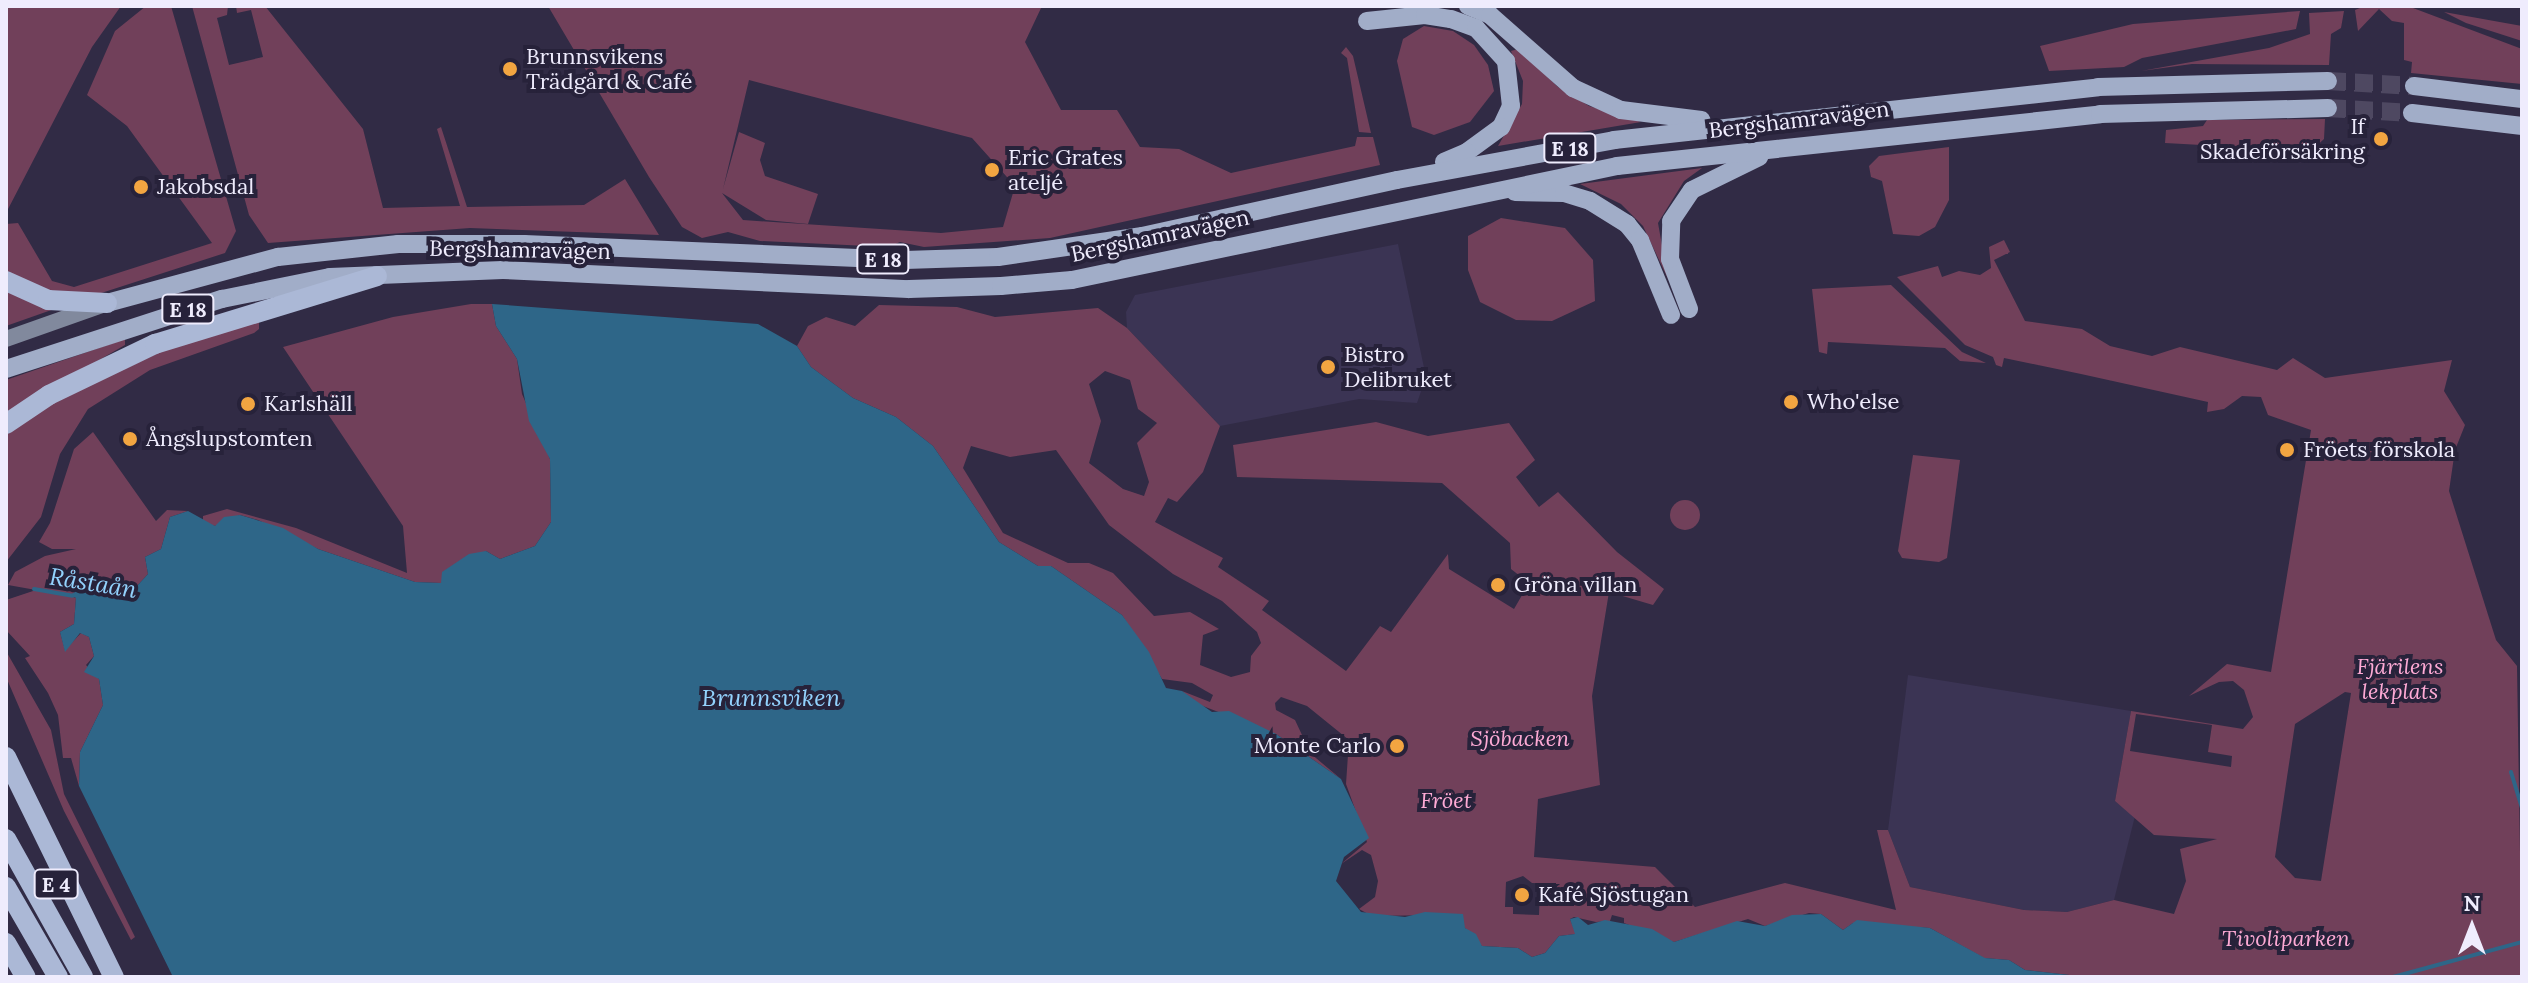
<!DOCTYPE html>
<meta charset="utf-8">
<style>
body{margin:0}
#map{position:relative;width:2528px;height:983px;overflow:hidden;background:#312b45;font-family:Lora,serif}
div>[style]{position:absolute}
.built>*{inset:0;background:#3b3454}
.green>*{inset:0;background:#71405a}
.round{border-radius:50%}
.water>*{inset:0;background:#2e6688}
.stream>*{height:4px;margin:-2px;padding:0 2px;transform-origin:2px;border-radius:2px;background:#2e6688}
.trunk-tunnel>*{height:18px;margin-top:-9px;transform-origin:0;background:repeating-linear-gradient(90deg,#4e4861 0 18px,transparent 0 27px)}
.secondary>*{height:16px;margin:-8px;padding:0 8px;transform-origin:8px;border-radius:8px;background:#81899d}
.trunk>*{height:18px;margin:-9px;padding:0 9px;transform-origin:9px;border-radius:9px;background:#a1adc8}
.motorway>*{height:20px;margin:-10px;padding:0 10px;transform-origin:10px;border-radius:10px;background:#abb8d6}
.dots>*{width:22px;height:22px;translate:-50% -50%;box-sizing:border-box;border:4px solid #27223a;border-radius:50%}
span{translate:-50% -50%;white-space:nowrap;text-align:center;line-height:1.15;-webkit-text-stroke:8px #27223a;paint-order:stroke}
.shield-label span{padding:2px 6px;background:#27223a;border:2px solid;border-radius:6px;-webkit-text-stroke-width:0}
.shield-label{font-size:20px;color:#efecfd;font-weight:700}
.poi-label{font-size:22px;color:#efecfd}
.left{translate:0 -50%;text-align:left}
.right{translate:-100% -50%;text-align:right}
.street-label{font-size:22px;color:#efecfd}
.park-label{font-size:22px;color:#feaad5;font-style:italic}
.water-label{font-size:24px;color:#93d2fd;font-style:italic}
.frame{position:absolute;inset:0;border:8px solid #efecfd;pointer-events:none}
.north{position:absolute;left:2432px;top:887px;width:80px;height:80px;-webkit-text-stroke:6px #27223a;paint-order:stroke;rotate:0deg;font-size:22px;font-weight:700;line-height:32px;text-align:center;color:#efecfd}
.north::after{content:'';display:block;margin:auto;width:28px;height:36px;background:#efecfd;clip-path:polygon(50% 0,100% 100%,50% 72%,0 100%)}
</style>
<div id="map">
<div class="built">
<i style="clip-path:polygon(1398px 244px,1426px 377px,1417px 403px,1359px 399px,1220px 426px,1127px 328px,1126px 312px,1135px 295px)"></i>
<i style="clip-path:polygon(1908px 675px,2131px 711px,2115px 801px,2135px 816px,2114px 900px,2067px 912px,2024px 910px,1910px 887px,1888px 830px)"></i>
</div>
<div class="green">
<i style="clip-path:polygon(6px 6px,121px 6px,92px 47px,6px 213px)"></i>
<i style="clip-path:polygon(146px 6px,171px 6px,236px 231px,225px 253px,92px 296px,59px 299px,6px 273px,6px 224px,18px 223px,52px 281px,74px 287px,212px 243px,127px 126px,87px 95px,115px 31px)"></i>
<i style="clip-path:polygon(192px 6px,228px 6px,227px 15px,217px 18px,229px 65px,263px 57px,251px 10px,237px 13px,236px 6px,265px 6px,363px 129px,383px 208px,460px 206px,437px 129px,441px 127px,467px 207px,584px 205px,625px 179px,659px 235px,470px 228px,268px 243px,249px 215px)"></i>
<i style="clip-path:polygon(evenodd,548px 6px,1042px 6px,1025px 42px,1061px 110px,1117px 110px,1140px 147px,1179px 149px,1231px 173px,1355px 146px,1357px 137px,1373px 137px,1380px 165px,1050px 238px,924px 247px,900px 242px,889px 247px,760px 241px,728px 232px,702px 238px,682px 227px,649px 177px,548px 6px,749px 80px,972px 138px,1015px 186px,1003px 227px,941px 233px,743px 220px,722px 193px,766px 220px,808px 224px,818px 194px,765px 176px,760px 160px,765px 143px,739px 132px,723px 189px,749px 80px)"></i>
<i style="clip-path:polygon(2365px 6px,2413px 8px,2522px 49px,2522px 84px,2411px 73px,2412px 62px,2404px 60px,2404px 23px,2392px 21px,2379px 9px,2358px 31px,2355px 10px)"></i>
<i style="clip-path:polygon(2300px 11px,2296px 29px,2142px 58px,2124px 67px,2049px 71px,2040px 46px,2133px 24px)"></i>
<i style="clip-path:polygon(2344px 11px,2341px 28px,2331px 34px,2329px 65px,2192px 64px,2141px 71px,2269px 48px,2310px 34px,2309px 13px)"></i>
<i style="clip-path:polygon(2444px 12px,2522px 26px,2522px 41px,2466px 23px)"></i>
<i style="clip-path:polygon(1424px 26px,1453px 31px,1474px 45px,1488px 65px,1494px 91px,1470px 122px,1434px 135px,1412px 127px,1397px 61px,1403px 39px)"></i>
<i style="clip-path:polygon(1346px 47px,1353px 56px,1371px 133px,1359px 132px,1347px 58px,1341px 53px)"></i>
<i style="clip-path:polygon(1518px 49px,1558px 87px,1589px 106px,1641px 122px,1498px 146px,1522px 104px,1523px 81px,1511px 51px)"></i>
<i style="clip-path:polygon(2325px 119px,2324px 139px,2311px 151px,2165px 143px,2166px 130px,2203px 126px,2207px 120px)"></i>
<i style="clip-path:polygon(1949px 147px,1949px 200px,1935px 227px,1919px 236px,1893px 234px,1882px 181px,1871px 177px,1869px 166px,1879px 156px)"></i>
<i style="clip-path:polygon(1702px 168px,1684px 181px,1658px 223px,1668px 279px,1643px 226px,1621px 204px,1580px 184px)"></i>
<i style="clip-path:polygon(1501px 218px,1565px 228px,1593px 260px,1595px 301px,1552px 321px,1516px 320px,1480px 302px,1468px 270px,1468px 236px)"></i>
<i style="clip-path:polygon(evenodd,2004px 240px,2010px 252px,1994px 260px,2025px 321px,2082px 329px,2110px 346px,2152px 356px,2180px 347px,2277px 370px,2293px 358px,2325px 378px,2452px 360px,2444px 391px,2465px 425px,2455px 450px,2449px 491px,2496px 640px,2517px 666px,2522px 977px,2087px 977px,2025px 970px,2009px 960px,1984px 958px,1930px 928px,1853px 923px,1843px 930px,1821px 914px,1809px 913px,1765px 926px,1748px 919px,1674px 942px,1624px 923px,1624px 918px,1612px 915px,1610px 921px,1596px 922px,1574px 917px,1570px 919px,1576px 934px,1559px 936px,1545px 953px,1532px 957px,1518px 948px,1482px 946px,1465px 928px,1439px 915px,1372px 916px,1359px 909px,1375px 897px,1378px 881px,1371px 855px,1362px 850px,1341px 864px,1367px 842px,1346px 784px,1349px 740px,1307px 706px,1281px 697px,1275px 703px,1276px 710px,1295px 720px,1302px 735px,1298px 743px,1341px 779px,1276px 734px,1195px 703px,1182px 691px,1210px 702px,1213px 695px,1192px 683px,1162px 679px,1122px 615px,1051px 566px,1038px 566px,999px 542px,933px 446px,896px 417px,853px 398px,811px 367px,797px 346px,808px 326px,826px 317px,855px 326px,879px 305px,957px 307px,995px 317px,1098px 308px,1127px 328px,1220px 426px,1203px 472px,1177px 502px,1168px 498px,1155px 522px,1223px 558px,1218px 567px,1269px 601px,1262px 610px,1346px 671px,1380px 626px,1391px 632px,1448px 554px,1449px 569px,1514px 609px,1529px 583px,1511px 569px,1510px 543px,1442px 483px,1237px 477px,1233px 445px,1376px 422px,1428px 436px,1509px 423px,1535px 460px,1516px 477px,1539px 507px,1558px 492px,1617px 552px,1664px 589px,1653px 605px,1609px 592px,1592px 696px,1600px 785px,1538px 799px,1534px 857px,1655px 867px,1695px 907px,1785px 883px,1896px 910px,1877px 830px,1888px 830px,1910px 887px,2024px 910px,2067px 912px,2114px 900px,2174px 914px,2186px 881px,2180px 849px,2217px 839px,2154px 835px,2115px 801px,2131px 711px,2243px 729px,2253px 717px,2244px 690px,2233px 681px,2219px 682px,2189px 696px,2227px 664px,2271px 672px,2311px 430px,2268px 415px,2261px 397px,2242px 396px,2224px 409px,2207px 412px,2208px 402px,2081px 374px,2004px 358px,2002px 367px,1996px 365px,1993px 357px,1965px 345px,1897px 277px,1938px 266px,1942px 277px,1959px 271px,1980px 275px,1991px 268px,1989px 247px,2004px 240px,1105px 371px,1130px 380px,1138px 409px,1157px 423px,1137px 443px,1149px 482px,1144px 496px,1123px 489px,1089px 463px,1101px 421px,1089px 384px,1105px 371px,2004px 240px,971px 446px,1010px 457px,1056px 450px,1109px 525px,1173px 574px,1222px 601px,1257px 632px,1261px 643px,1251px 656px,1250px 672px,1231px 677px,1200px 665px,1203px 635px,1219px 629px,1190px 612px,1154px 616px,1113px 573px,1089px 563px,1068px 563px,1003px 533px,963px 468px,971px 446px,2004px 240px,2345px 692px,2351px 693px,2321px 881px,2295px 878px,2275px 857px,2295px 724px,2345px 692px,2004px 240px,2136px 714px,2212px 725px,2208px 752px,2232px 756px,2231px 767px,2130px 751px,2136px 714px,2004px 240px,1523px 876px,1532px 883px,1557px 884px,1557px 891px,1540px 890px,1539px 915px,1513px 914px,1513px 907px,1505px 907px,1506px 882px,1523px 876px)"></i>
<i style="clip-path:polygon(1891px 285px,1962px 352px,1986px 363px,1960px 361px,1945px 348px,1828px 342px,1827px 354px,1819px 352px,1812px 289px)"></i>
<i style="clip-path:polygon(6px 288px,60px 307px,6px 326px)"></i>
<i style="clip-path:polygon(471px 304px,492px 304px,496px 326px,517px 359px,522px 394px,550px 459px,551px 522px,535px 546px,500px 559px,486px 551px,441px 583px,415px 582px,318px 549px,258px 520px,240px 515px,215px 526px,203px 522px,203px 516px,227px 509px,296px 528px,407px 573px,403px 526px,283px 347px,393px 317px)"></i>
<i style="clip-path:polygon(259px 317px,259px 329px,254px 333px,150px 370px,88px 409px,60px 454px,41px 517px,6px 562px,6px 435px,54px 402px,188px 339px)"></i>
<i style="clip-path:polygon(125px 339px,125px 345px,6px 414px,6px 380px)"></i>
<i style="clip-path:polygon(93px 432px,156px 521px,167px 510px,188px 511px,170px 517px,161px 549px,145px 557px,148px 574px,137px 586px,109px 583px,102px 591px,71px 596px,76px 598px,74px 624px,60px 632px,65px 650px,81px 633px,89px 637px,94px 656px,86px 665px,99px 679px,103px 705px,80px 752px,79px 786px,71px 758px,63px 758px,58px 715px,48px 693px,25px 658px,30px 656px,6px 630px,6px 600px,36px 590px,8px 585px,15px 572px,45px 556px,76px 549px,52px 549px,39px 542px,50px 523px,74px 449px)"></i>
<i style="clip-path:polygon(1913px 455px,1960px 460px,1947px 558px,1939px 562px,1902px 558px,1898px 551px)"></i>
<i class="round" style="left:1670px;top:500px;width:30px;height:30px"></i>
<i style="clip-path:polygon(6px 651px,51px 730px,64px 794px,135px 937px,131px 940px,64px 811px,6px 677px)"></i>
</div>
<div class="water">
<i style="clip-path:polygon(492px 304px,758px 324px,797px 346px,811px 367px,853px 398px,896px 417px,933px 446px,999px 542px,1038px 566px,1051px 566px,1122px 615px,1149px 652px,1166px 688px,1182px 691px,1212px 712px,1229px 711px,1276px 734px,1341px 779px,1369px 838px,1344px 857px,1336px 881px,1361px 912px,1405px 917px,1425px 912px,1463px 914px,1465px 928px,1476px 934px,1482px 946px,1518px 948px,1532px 957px,1545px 953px,1559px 936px,1575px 934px,1570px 919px,1578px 917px,1588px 925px,1605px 920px,1652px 929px,1674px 942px,1737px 921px,1765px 926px,1792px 915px,1821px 914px,1843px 930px,1857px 920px,1930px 928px,1985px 958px,2009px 960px,2025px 970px,2087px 977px,173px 977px,79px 786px,80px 752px,103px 705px,99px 679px,84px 672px,94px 656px,89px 637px,80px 633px,65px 652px,60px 632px,74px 624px,76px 598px,70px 595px,86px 585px,102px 590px,108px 583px,137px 586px,148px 574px,145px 557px,161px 549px,170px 517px,188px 511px,215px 526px,224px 517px,240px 515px,283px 528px,318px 549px,415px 582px,441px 583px,442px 572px,469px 554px,486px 551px,500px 559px,535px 546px,551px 522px,550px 459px,529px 421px,517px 359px,496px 326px)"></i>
</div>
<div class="stream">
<i style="left:34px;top:589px;width:39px;rotate:10deg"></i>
<i style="left:2511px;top:772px;width:37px;rotate:73deg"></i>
<i style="left:2393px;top:977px;width:134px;rotate:-15.2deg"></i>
</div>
<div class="trunk-tunnel">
<i style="left:2328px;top:81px;width:86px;rotate:3.3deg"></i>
<i style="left:2328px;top:108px;width:84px;rotate:3.4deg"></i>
</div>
<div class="secondary">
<i style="left:6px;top:339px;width:102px;rotate:-19.5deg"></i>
</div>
<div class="trunk">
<i style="left:1468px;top:6px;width:24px;rotate:22deg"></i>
<i style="left:1490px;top:15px;width:111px;rotate:41.3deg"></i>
<i style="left:1573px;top:88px;width:53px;rotate:24.6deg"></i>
<i style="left:1621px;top:110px;width:81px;rotate:7.1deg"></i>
<i style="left:1367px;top:21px;width:58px;rotate:-5.9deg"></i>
<i style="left:1425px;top:15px;width:26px;rotate:9deg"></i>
<i style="left:1451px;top:19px;width:27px;rotate:20deg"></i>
<i style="left:1476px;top:28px;width:45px;rotate:47.7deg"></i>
<i style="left:1506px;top:61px;width:45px;rotate:83.7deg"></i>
<i style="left:1511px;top:106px;width:23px;rotate:115deg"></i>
<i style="left:1501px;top:127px;width:42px;rotate:143.7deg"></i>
<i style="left:1467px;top:152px;width:25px;rotate:157deg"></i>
<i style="left:2414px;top:86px;width:109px;rotate:6.9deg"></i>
<i style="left:2412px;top:113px;width:111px;rotate:6.7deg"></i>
<i style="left:1515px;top:192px;width:49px;rotate:1.2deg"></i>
<i style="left:1564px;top:193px;width:27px;rotate:17deg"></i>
<i style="left:1590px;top:201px;width:44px;rotate:31.9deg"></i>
<i style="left:1627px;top:224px;width:21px;rotate:51deg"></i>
<i style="left:1640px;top:240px;width:81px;rotate:67.5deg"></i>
<i style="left:107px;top:303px;width:177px;rotate:-15.1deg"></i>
<i style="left:278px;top:257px;width:121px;rotate:-6.2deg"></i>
<i style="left:398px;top:244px;width:126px"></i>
<i style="left:524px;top:244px;width:381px;rotate:2.4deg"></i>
<i style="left:905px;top:260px;width:93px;rotate:-1.8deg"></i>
<i style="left:998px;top:257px;width:146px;rotate:-8.3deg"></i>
<i style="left:1142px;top:236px;width:261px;rotate:-12.4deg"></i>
<i style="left:1397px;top:180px;width:221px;rotate:-10.4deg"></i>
<i style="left:1614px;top:140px;width:487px;rotate:-6.2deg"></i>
<i style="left:2098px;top:87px;width:230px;rotate:-1.5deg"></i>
<i style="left:1689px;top:309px;width:53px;rotate:-110.8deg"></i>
<i style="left:1670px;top:259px;width:38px;rotate:-88deg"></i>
<i style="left:1671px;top:221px;width:37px;rotate:-56deg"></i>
<i style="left:1692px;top:190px;width:75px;rotate:-26.2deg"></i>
<i style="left:6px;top:369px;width:227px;rotate:-18deg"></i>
<i style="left:222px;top:299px;width:110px;rotate:-11.5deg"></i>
<i style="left:330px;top:277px;width:173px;rotate:-2.3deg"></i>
<i style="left:503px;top:270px;width:406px;rotate:2.7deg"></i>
<i style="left:909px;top:289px;width:92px;rotate:-1.9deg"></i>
<i style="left:1001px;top:286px;width:71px;rotate:-4.8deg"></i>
<i style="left:1072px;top:280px;width:557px;rotate:-11.81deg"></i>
<i style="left:1617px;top:166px;width:486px;rotate:-6.1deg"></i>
<i style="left:2100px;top:114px;width:228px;rotate:-1.5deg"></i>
</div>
<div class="motorway">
<i style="left:6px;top:281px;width:46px;rotate:24.3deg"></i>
<i style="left:48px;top:300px;width:59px;rotate:2.9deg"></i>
<i style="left:6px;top:424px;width:52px;rotate:-34deg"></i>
<i style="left:49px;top:395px;width:118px;rotate:-25.7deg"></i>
<i style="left:155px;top:344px;width:232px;rotate:-17deg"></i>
<i style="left:6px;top:757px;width:245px;rotate:63.9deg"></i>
<i style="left:6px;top:839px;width:158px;rotate:60.8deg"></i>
<i style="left:6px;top:887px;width:104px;rotate:60deg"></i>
<i style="left:6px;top:943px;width:39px;rotate:60deg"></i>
</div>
<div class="dots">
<i style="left:510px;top:69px;background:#f2a541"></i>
<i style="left:2381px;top:139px;background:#f2a541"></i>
<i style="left:992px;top:170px;background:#f2a541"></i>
<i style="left:141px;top:187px;background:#f2a541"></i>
<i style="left:1328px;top:367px;background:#f2a541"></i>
<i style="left:1791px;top:402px;background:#f2a541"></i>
<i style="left:248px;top:404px;background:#f2a541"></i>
<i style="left:130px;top:439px;background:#f2a541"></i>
<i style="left:2287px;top:450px;background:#f2a541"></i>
<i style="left:1498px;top:585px;background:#f2a541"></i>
<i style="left:1397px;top:746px;background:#f2a541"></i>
<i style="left:1522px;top:895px;background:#f2a541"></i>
</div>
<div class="shield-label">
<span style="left:1570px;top:148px">E 18</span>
<span style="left:883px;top:259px">E 18</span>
<span style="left:188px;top:309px">E 18</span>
<span style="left:56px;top:884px">E 4</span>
</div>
<div class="poi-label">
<span class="left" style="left:526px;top:69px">Brunnsvikens<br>Trädgård &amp; Café</span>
<span class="right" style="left:2365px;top:139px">If<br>Skadeförsäkring</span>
<span class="left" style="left:1008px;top:170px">Eric Grates<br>ateljé</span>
<span class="left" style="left:157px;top:187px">Jakobsdal</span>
<span class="left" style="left:1344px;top:367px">Bistro<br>Delibruket</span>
<span class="left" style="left:1807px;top:402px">Who'else</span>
<span class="left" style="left:264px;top:404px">Karlshäll</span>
<span class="left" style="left:146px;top:439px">Ångslupstomten</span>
<span class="left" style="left:2303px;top:450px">Fröets förskola</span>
<span class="left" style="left:1514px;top:585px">Gröna villan</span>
<span class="right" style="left:1381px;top:746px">Monte Carlo</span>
<span class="left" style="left:1538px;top:895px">Kafé Sjöstugan</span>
</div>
<div class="street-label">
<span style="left:1799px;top:120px;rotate:-7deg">Bergshamravägen</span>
<span style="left:1160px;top:236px;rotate:-12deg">Bergshamravägen</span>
<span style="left:520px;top:250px;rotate:1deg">Bergshamravägen</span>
</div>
<div class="park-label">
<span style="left:2400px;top:679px">Fjärilens<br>lekplats</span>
<span style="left:1520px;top:739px">Sjöbacken</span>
<span style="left:1446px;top:801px">Fröet</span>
<span style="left:2286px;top:939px">Tivoliparken</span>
</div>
<div class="water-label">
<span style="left:93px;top:583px;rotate:9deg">Råstaån</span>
<span style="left:771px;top:698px">Brunnsviken</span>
</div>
<div class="frame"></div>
<div class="north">N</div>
</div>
